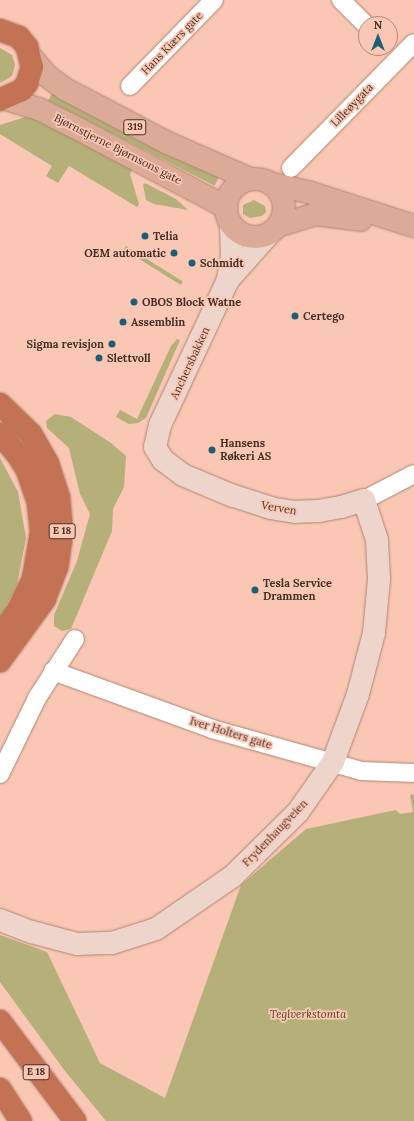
<!DOCTYPE html>
<meta charset="utf-8">
<style>
body{margin:0}
#map{position:relative;width:414px;height:1121px;overflow:hidden;background:#f9c7b4;font-family:Lora,serif}
div>[style]{position:absolute}
.green>*{inset:0;background:#b5af79;transform-origin:0 0}
.roads{filter:drop-shadow(0 0 1px #b28372) drop-shadow(0 0 1px #b28372)}
.street>*{height:18px;margin:-9px;padding:0 9px;transform-origin:9px;border-radius:9px;background:#fff}
.secondary>*{height:22px;margin:-11px;padding:0 11px;transform-origin:11px;border-radius:11px;background:#edd5cc}
.primary>*{height:22px;margin:-11px;padding:0 11px;transform-origin:11px;border-radius:11px;background:#dbab98}
.primary>.ring{margin:-11px;padding:0;box-sizing:content-box;background:none;border:22px solid #dbab98;border-radius:50%}
.highway>*{height:22px;margin:-11px;padding:0 11px;transform-origin:11px;border-radius:11px;background:#c37354}
.dots>*{width:11px;height:11px;translate:-50% -50%;box-sizing:border-box;border:2px solid #f9c7b4;border-radius:50%}
span{translate:-50% -50%;white-space:nowrap;text-align:center;line-height:1.15;-webkit-text-stroke:3.5px #f9c7b4;paint-order:stroke}
.shield-label span{padding:1px 3px;background:#f9c7b4;border:1px solid;border-radius:3px;-webkit-text-stroke-width:0}
.shield-label{font-size:10px;color:#45312a;font-weight:700}
.street-label{font-size:11px;color:#45312a}
.poi-label{font-size:11px;color:#45312a;font-weight:700}
.left{translate:0 -50%;text-align:left}
.right{translate:-100% -50%;text-align:right}
.park-label{font-size:11px;color:#4f4a23;font-style:italic}
.north{position:absolute;left:358px;top:16px;width:40px;height:40px;box-sizing:border-box;background:#f9c7b4;border:1px solid #b18b7d;border-radius:50%;rotate:0deg;font-size:11px;font-weight:700;line-height:16px;text-align:center;color:#45312a}
.north::after{content:'';display:block;margin:auto;width:14px;height:18px;background:#1d5f73;clip-path:polygon(50% 0,100% 100%,50% 72%,0 100%)}
</style>
<div id="map">
<div class="green">
<i style="clip-path:polygon(0 48px,12px 55px,15px 65px,12px 76px,0 83px)"></i>
<i style="left:53px;top:91px;width:187px;height:11px;rotate:27deg"></i>
<i style="clip-path:polygon(25px 117px,39px 120px,134px 167px,130px 174px,139px 204px,137px 207px,69px 166px,58px 183px,46px 176px,52px 166px,0 134px,0 125px)"></i>
<i style="clip-path:polygon(145px 183px,176px 199px,188px 210px,154px 204px,146px 200px,143px 185px)"></i>
<i style="clip-path:polygon(254px 200px,265px 206px,266px 212px,262px 216px,250px 218px,243px 214px,243px 205px)"></i>
<i style="left:126px;top:246px;width:67px;height:4px;rotate:32deg"></i>
<i style="clip-path:polygon(177px 339px,180px 340px,146px 418px,138px 423px,129px 424px,116px 417px,120px 410px,137px 419px,171px 346px)"></i>
<i style="clip-path:polygon(55px 414px,71px 417px,111px 443px,126px 456px,124px 487px,113px 509px,112px 531px,71px 629px,62px 631px,54px 626px,54px 615px,77px 561px,90px 514px,80px 494px,69px 448px,47px 428px,46px 421px)"></i>
<i style="clip-path:polygon(0 458px,18px 492px,26px 538px,17px 585px,0 618px)"></i>
<i style="clip-path:polygon(414px 794px,414px 1121px,106px 1121px,65px 1071px,0 982px,0 935px,47px 952px,100px 1063px,165px 1098px,241px 885px,306px 829px,396px 810px,400px 814px,413px 812px,410px 795px)"></i>
</div>
<div class="roads">
<div class="street">
<i style="left:341px;top:0;width:35px;rotate:45deg"></i>
<i style="left:130px;top:86px;width:120px;rotate:-45.7deg"></i>
<i style="left:291px;top:168px;width:175px;rotate:-45.5deg"></i>
<i style="left:364px;top:500px;width:56px;rotate:-27.5deg"></i>
<i style="left:53px;top:671px;width:169px;rotate:20deg"></i>
<i style="left:212px;top:729px;width:155px;rotate:15.7deg"></i>
<i style="left:361px;top:771px;width:53px;rotate:2.2deg"></i>
<i style="left:0;top:774px;width:85px;rotate:-64deg"></i>
<i style="left:37px;top:698px;width:70px;rotate:-57.2deg"></i>
</div>
<div class="secondary">
<i style="left:228px;top:280px;width:60px;rotate:-48.4deg"></i>
<i style="left:0;top:920px;width:34px;rotate:21deg"></i>
<i style="left:32px;top:932px;width:47px;rotate:14.9deg"></i>
<i style="left:77px;top:944px;width:35px;rotate:-2deg"></i>
<i style="left:112px;top:943px;width:46px;rotate:-17.7deg"></i>
<i style="left:156px;top:929px;width:93px;rotate:-34.5deg"></i>
<i style="left:233px;top:876px;width:91px;rotate:-44.6deg"></i>
<i style="left:298px;top:812px;width:61px;rotate:-55deg"></i>
<i style="left:333px;top:762px;width:72px;rotate:-69.8deg"></i>
<i style="left:358px;top:694px;width:63px;rotate:-75.3deg"></i>
<i style="left:374px;top:633px;width:54px;rotate:-84.7deg"></i>
<i style="left:379px;top:579px;width:39px;rotate:-93deg"></i>
<i style="left:377px;top:540px;width:42px;rotate:-108deg"></i>
<i style="left:364px;top:500px;width:24px;rotate:163deg"></i>
<i style="left:341px;top:507px;width:22px;rotate:170deg"></i>
<i style="left:319px;top:511px;width:24px;rotate:178deg"></i>
<i style="left:295px;top:512px;width:24px;rotate:-171deg"></i>
<i style="left:271px;top:508px;width:40px;rotate:-162deg"></i>
<i style="left:233px;top:496px;width:54px;rotate:-157.2deg"></i>
<i style="left:183px;top:475px;width:25px;rotate:-143deg"></i>
<i style="left:163px;top:460px;width:15px;rotate:-122deg"></i>
<i style="left:155px;top:447px;width:23px;rotate:-77deg"></i>
<i style="left:160px;top:425px;width:160px;rotate:-64.9deg"></i>
<i style="left:228px;top:280px;width:25px;rotate:-81deg"></i>
<i style="left:232px;top:255px;width:30px;rotate:-92deg"></i>
</div>
<div class="primary">
<i style="left:32px;top:58px;width:23px;rotate:50deg"></i>
<i style="left:47px;top:76px;width:22px;rotate:36deg"></i>
<i style="left:65px;top:89px;width:116px;rotate:27.7deg"></i>
<i style="left:168px;top:143px;width:90px;rotate:23.7deg"></i>
<i style="left:6px;top:99px;width:34px;rotate:17deg"></i>
<i style="left:39px;top:109px;width:34px;rotate:27deg"></i>
<i style="left:69px;top:124px;width:178px;rotate:27.9deg"></i>
<i class="ring" style="left:226px;top:179px;width:36px;height:36px"></i>
<i style="left:273px;top:184px;width:36px;rotate:13deg"></i>
<i style="left:308px;top:192px;width:111px;rotate:17.8deg"></i>
<i style="left:280px;top:225px;width:37px;rotate:-17deg"></i>
<i style="left:315px;top:214px;width:46px;rotate:7.4deg"></i>
</div>
<div class="highway">
<i style="left:0;top:30px;width:20px;rotate:20deg"></i>
<i style="left:19px;top:37px;width:13px;rotate:51deg"></i>
<i style="left:27px;top:47px;width:21px;rotate:76deg"></i>
<i style="left:32px;top:67px;width:17px;rotate:107deg"></i>
<i style="left:27px;top:83px;width:9px;rotate:126deg"></i>
<i style="left:22px;top:90px;width:24px;rotate:156deg"></i>
<i style="left:0;top:404px;width:43px;rotate:44.1deg"></i>
<i style="left:31px;top:434px;width:34px;rotate:60deg"></i>
<i style="left:48px;top:464px;width:36px;rotate:72deg"></i>
<i style="left:59px;top:498px;width:35px;rotate:85deg"></i>
<i style="left:62px;top:533px;width:34px;rotate:98deg"></i>
<i style="left:57px;top:567px;width:34px;rotate:111deg"></i>
<i style="left:45px;top:599px;width:77px;rotate:126deg"></i>
<i style="left:0;top:434px;width:26px;rotate:50deg"></i>
<i style="left:17px;top:454px;width:19px;rotate:58deg"></i>
<i style="left:27px;top:470px;width:34px;rotate:71deg"></i>
<i style="left:38px;top:502px;width:31px;rotate:84deg"></i>
<i style="left:41px;top:533px;width:47px;rotate:99.9deg"></i>
<i style="left:33px;top:579px;width:34px;rotate:116deg"></i>
<i style="left:18px;top:610px;width:32px;rotate:124deg"></i>
<i style="left:0;top:1021px;width:125px;rotate:53.1deg"></i>
<i style="left:0;top:1089px;width:38px;rotate:57deg"></i>
</div>
</div>
<div class="dots">
<i style="left:145px;top:236px;background:#1d5f73"></i>
<i style="left:174px;top:253px;background:#1d5f73"></i>
<i style="left:192px;top:263px;background:#1d5f73"></i>
<i style="left:134px;top:302px;background:#1d5f73"></i>
<i style="left:295px;top:316px;background:#1d5f73"></i>
<i style="left:123px;top:322px;background:#1d5f73"></i>
<i style="left:112px;top:344px;background:#1d5f73"></i>
<i style="left:99px;top:358px;background:#1d5f73"></i>
<i style="left:212px;top:450px;background:#1d5f73"></i>
<i style="left:255px;top:590px;background:#1d5f73"></i>
</div>
<div class="shield-label">
<span style="left:135px;top:127px">319</span>
<span style="left:62px;top:531px">E 18</span>
<span style="left:36px;top:1072px">E 18</span>
</div>
<div class="street-label">
<span style="left:172px;top:43px;rotate:-46deg">Hans Kiærs gate</span>
<span style="left:352px;top:105px;rotate:-46deg">Lilleøygata</span>
<span style="left:118px;top:149px;rotate:27deg">Bjørnstjerne Bjørnsons gate</span>
<span style="left:190px;top:363px;rotate:-65deg">Anchersbakken</span>
<span style="left:279px;top:508px;rotate:10deg">Verven</span>
<span style="left:231px;top:733px;rotate:17deg">Iver Holters gate</span>
<span style="left:275px;top:833px;rotate:-46deg">Frydenhaugveien</span>
</div>
<div class="poi-label">
<span class="left" style="left:153px;top:236px">Telia</span>
<span class="right" style="left:166px;top:253px">OEM automatic</span>
<span class="left" style="left:200px;top:263px">Schmidt</span>
<span class="left" style="left:142px;top:302px">OBOS Block Watne</span>
<span class="left" style="left:303px;top:316px">Certego</span>
<span class="left" style="left:131px;top:322px">Assemblin</span>
<span class="right" style="left:104px;top:344px">Sigma revisjon</span>
<span class="left" style="left:107px;top:358px">Slettvoll</span>
<span class="left" style="left:220px;top:450px">Hansens<br>Røkeri AS</span>
<span class="left" style="left:263px;top:590px">Tesla Service<br>Drammen</span>
</div>
<div class="park-label">
<span style="left:308px;top:1014px">Teglverkstomta</span>
</div>
<div class="north">N</div>
</div>
